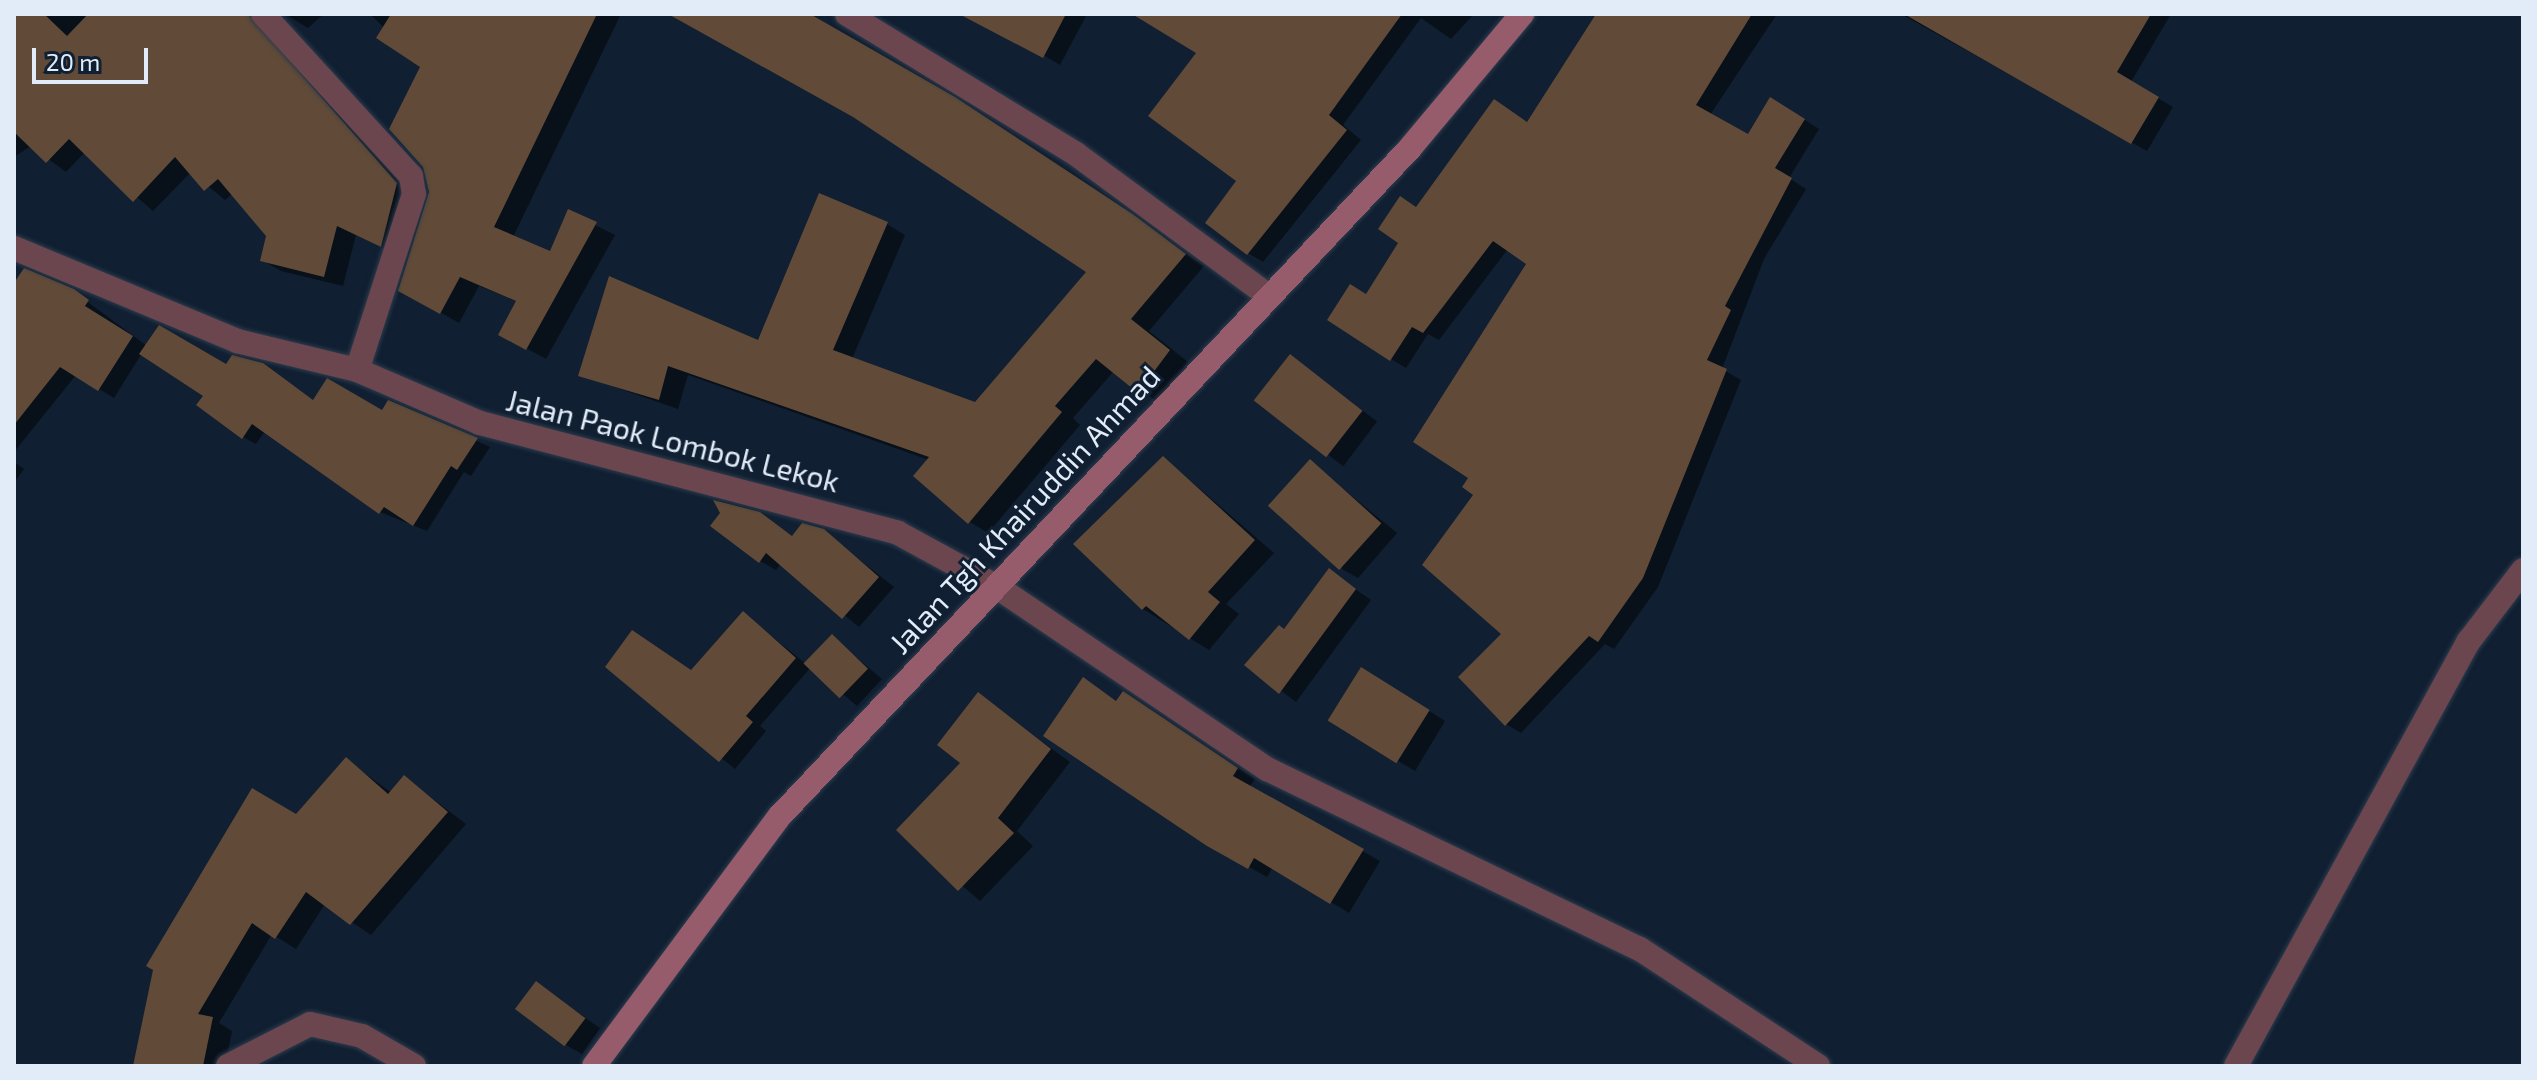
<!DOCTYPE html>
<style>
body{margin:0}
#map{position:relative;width:2537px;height:1080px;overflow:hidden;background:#101f31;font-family:"Exo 2",sans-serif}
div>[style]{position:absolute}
.shadow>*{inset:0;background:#0007;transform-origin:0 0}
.building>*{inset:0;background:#614b38;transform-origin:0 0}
.roads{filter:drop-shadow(0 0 2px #2d3c4d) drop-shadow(0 0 2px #2d3c4d)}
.street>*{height:24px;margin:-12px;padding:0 12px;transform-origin:12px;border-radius:12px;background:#6b464f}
.secondary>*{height:24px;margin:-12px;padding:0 12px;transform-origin:12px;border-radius:12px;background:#965c6b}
span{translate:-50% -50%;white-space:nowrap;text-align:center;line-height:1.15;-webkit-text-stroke:6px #101f31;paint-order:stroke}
.street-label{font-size:30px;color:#e2ecf9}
.frame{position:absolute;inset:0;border:16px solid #e2ecf9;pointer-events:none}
.scale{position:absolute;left:32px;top:48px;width:116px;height:36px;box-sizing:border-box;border:4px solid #e2ecf9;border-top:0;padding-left:10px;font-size:24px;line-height:28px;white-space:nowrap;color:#e2ecf9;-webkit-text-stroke:6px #101f31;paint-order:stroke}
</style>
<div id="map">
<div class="shadow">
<i style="clip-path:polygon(14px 14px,271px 14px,415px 195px,400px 256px,356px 235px,343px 286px,281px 271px,262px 260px,268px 236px,232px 194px,225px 200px,191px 172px,153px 211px,85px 152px,66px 172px,31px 146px,14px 157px)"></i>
<i style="clip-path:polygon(285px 14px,324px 14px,308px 28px)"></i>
<i style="clip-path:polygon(370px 14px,621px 14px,513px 237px,551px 254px,569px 212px,615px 235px,546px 359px,501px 334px,518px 302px,479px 286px,459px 323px,401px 290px,431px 192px,423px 66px)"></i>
<i style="clip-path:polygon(671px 14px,803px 14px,974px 111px,1204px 266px,1149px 331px,1188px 362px,1158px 402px,1114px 371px,1073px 418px,1080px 425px,988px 533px,970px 522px,929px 460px,688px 375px,678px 409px,580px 375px,759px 343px,887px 224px,905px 235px,852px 359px,975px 405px,1089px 271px,859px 118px)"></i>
<i style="clip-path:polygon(975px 14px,1087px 14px,1060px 65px)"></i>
<i style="clip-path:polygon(1136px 14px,1474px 14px,1451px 39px,1421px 18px,1343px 125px,1361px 140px,1263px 262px,1248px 253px,1239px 181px,1199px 53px)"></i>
<i style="clip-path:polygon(1599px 14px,1777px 14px,1710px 115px,1749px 136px,1786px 108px,1819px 129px,1789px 178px,1806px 189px,1764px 259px,1722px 369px,1741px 380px,1658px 587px,1614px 649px,1605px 644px,1521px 733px,1506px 724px,1504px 633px,1471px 478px,1529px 264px,1508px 249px,1439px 340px,1428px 334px,1406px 368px,1391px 359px,1367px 296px,1495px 101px,1529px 124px)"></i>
<i style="clip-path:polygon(1901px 14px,2171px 14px,2131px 82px,2173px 107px,2147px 151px)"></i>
<i style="clip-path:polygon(14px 285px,73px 291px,147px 346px,227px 366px,262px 365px,314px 401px,382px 412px,389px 402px,490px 447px,471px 476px,464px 472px,427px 531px,380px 512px,265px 431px,256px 444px,243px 437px,205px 396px,142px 353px,114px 398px,76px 375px,14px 452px)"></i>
<i style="left:1290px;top:356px;width:109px;height:56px;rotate:37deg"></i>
<i style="clip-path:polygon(1164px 458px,1274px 553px,1226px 604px,1239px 614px,1209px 650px,1143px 609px)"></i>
<i style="clip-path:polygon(14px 462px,24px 469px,14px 483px)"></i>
<i style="clip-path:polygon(1310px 462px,1397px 533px,1358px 578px,1342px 569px)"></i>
<i style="clip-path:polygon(716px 507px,760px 514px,794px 537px,823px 531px,894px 587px,859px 627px,781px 563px,776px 570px,760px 561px)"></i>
<i style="clip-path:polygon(1329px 571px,1371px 600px,1296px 702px,1247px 665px,1285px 631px)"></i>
<i style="clip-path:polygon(743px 613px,806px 664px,832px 637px,882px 679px,857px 706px,811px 667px,760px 726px,766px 731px,735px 769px,608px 667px,693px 672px)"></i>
<i style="clip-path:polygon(1378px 679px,1445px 721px,1415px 771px,1332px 721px)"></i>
<i style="clip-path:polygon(1083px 680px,1118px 702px,1142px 704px,1255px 779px,1249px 787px,1380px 861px,1349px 913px,1273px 867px,1267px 877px,1208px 844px)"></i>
<i style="clip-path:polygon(978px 695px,1070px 762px,1017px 831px,1033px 846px,980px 901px,898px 830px,963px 763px)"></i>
<i style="clip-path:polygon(346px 760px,392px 793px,404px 777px,466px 824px,371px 935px,325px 904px,296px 949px,272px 934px,219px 1023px,232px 1031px,225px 1066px,135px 1066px,297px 817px)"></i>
<i style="clip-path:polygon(537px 984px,600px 1028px,582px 1054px,566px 1045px)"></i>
</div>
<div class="building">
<i style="clip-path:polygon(14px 14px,44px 14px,67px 36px,88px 14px,248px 14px,397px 183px,381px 247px,337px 226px,324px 277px,260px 261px,266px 236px,218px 179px,204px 191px,175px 157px,133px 202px,69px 139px,46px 163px,14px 132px)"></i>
<i style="clip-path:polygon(391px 14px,597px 14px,494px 227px,550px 251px,568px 209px,597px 222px,526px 350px,498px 335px,516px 301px,460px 277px,440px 314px,398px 291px,429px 192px,423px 167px,389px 129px,420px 67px,376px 38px)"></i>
<i style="clip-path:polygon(668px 14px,810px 14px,955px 97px,1134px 215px,1186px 254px,1131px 319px,1170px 350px,1138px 393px,1096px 359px,1055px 406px,1062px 412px,968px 524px,913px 476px,929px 457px,668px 366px,659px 400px,578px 376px,609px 276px,758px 340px,819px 193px,888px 222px,833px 350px,975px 402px,1086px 272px,853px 117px)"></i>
<i style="clip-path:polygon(959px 14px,1066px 14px,1043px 58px)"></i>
<i style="clip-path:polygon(1132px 14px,1402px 14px,1329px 115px,1347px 130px,1247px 255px,1205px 223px,1236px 181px,1148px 116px,1196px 53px)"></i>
<i style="clip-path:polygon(1596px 14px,1752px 14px,1696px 105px,1748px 134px,1770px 97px,1805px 119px,1775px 168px,1792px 178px,1725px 306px,1731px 310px,1707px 360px,1727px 369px,1643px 578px,1598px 642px,1589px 636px,1505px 726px,1458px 677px,1501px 634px,1422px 565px,1473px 495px,1462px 487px,1468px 478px,1413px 442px,1526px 264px,1493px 241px,1423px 333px,1412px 327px,1390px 361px,1327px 320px,1350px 284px,1366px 294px,1398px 243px,1378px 229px,1400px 196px,1416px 207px,1494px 99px,1527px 122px)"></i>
<i style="clip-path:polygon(1904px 14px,2151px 14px,2117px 72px,2159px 97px,2131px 144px)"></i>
<i style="clip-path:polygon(24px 268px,74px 289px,89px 300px,85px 306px,133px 336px,98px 391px,60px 367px,14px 425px,14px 283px)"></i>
<i style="clip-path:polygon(159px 325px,226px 364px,232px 355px,263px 363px,313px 400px,327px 378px,382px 410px,388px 400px,478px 438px,457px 470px,451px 466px,413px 526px,384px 507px,379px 514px,252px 424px,242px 439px,196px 405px,203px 396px,139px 354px)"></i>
<i style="left:1290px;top:354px;width:92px;height:59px;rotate:38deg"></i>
<i style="clip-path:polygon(1163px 456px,1255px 540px,1208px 592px,1220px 602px,1189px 640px,1146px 606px,1142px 610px,1073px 544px)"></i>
<i style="left:1310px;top:459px;width:96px;height:63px;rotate:42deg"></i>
<i style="clip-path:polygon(713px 500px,760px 512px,792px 536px,802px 523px,824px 529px,879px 577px,842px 619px,766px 553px,759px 563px,710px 526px,720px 513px)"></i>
<i style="clip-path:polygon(1329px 568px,1356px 589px,1279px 694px,1244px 665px,1279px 625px,1284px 629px)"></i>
<i style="clip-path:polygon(743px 611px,796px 658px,746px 716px,753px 722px,719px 762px,605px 667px,632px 630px,691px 670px)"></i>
<i style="left:832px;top:634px;width:50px;height:41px;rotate:44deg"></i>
<i style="left:1361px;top:667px;width:81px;height:63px;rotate:32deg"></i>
<i style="clip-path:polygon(1083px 677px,1116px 701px,1123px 691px,1238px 768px,1233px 776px,1364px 849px,1330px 904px,1254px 858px,1248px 869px,1207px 846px,1043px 736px)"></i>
<i style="clip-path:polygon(978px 692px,1051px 749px,998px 818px,1014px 833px,958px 891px,896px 830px,960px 763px,937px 745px)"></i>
<i style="clip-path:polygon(346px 757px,388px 794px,404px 775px,448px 812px,350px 925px,306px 892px,275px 939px,252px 923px,198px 1014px,213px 1017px,203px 1066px,133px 1066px,153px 970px,146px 966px,252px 788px,296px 814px)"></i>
<i style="left:536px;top:981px;width:62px;height:35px;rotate:37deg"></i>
</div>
<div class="roads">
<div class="street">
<i style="left:263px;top:14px;width:219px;rotate:47.6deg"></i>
<i style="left:411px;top:176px;width:18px;rotate:81deg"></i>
<i style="left:414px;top:194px;width:185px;rotate:107.9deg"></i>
<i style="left:847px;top:14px;width:268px;rotate:31.4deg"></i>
<i style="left:1076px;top:154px;width:236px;rotate:36.4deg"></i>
<i style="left:14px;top:248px;width:242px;rotate:22.6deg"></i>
<i style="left:237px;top:341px;width:123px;rotate:13.6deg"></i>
<i style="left:357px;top:370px;width:134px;rotate:23.3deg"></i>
<i style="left:480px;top:423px;width:432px;rotate:14.7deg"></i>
<i style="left:898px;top:533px;width:113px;rotate:28.6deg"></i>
<i style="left:997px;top:587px;width:326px;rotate:34deg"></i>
<i style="left:1267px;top:769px;width:414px;rotate:25.8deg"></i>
<i style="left:1640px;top:949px;width:213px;rotate:33.3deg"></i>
<i style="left:228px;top:1066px;width:92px;rotate:-27.1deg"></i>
<i style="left:310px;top:1024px;width:53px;rotate:13deg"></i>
<i style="left:362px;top:1036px;width:60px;rotate:30deg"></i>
<i style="left:2236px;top:1066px;width:485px;rotate:-61.3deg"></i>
<i style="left:2469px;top:641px;width:89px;rotate:-52.7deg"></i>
</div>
<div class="secondary">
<i style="left:594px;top:1066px;width:310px;rotate:-53.4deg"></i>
<i style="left:779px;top:817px;width:920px;rotate:-46.67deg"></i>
<i style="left:1410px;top:148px;width:175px;rotate:-50.1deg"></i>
</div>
</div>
<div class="street-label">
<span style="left:673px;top:440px;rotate:14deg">Jalan Paok Lombok Lekok</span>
<span style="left:1024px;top:509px;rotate:-47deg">Jalan Tgh Khairuddin Ahmad</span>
</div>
<div class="frame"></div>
<div class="scale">20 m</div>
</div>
